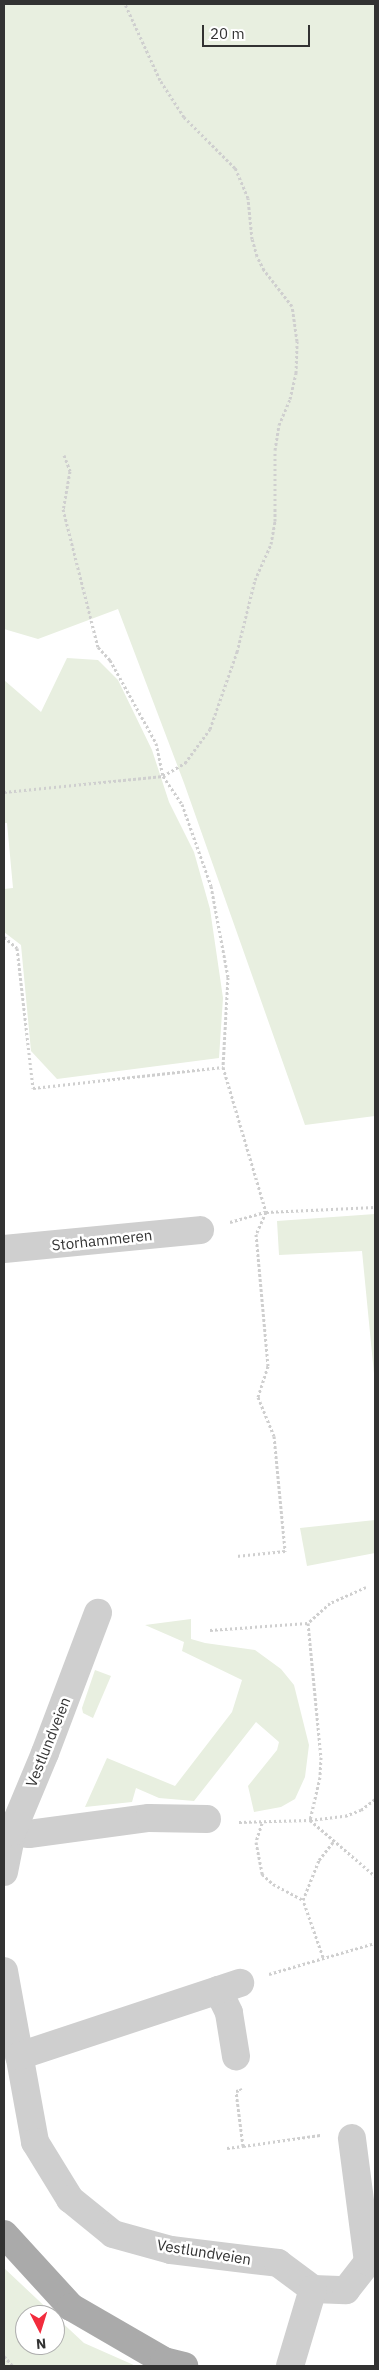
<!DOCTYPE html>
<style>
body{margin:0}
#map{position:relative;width:379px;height:2370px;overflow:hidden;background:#fff;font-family:"IBM Plex Sans",sans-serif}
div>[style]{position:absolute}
.green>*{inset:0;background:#e8efe0}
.path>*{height:3px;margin-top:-1.5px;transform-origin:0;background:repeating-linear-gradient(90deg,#cfcfcf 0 2.5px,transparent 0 5px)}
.minor>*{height:28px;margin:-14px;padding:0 14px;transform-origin:14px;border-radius:14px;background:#cfcfcf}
.major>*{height:28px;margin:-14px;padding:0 14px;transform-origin:14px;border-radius:14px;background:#aaa}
span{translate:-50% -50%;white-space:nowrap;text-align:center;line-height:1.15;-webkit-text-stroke:5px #fff;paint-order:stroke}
.street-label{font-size:15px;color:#323232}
.frame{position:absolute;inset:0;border:5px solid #323232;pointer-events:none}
.north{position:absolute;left:15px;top:2305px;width:50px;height:50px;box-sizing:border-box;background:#fff;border:1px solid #adadad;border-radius:50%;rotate:175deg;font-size:14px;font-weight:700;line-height:20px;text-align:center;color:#323232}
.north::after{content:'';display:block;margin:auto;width:18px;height:22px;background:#f22c3d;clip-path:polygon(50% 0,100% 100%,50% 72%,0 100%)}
.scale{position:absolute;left:202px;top:25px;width:108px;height:22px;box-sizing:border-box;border:2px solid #323232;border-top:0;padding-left:6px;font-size:15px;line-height:18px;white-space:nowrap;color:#323232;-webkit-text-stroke:4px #fff;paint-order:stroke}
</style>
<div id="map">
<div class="green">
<i style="clip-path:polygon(4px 4px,375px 4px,375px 1116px,305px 1125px,184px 783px,118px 609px,38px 639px,4px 629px)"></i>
<i style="clip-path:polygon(67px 658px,98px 660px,118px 680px,152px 750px,169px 802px,194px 852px,210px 909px,223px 998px,219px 1058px,57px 1079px,31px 1051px,21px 945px,4px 932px,4px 889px,13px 888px,7px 823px,4px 823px,4px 680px,41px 712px)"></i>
<i style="clip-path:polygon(375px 1214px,375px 1384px,362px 1251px,279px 1255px,277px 1221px)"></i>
<i style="clip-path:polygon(375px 1520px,375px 1553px,307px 1566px,300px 1528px)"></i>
<i style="clip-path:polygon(191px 1619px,191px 1639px,205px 1643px,255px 1650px,281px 1669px,294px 1685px,309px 1745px,305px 1777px,295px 1799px,281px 1807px,254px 1812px,248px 1786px,277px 1750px,279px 1742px,256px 1722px,194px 1801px,159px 1798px,136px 1788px,132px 1802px,85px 1807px,107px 1758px,175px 1786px,232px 1712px,242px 1680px,182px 1651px,184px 1642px,145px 1625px)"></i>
<i style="clip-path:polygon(95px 1670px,111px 1676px,93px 1718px,83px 1713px,82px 1708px)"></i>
<i style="clip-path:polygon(4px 2268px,54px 2315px,25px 2315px,25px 2345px,55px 2345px,55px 2316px,84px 2343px,136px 2366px,4px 2366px)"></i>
</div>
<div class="path">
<i style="left:64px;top:455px;width:17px;rotate:69deg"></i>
<i style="left:70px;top:471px;width:39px;rotate:100deg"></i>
<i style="left:63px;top:509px;width:142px;rotate:75.8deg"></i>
<i style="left:98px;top:647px;width:18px;rotate:47deg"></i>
<i style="left:110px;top:660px;width:95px;rotate:61deg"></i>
<i style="left:156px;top:743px;width:34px;rotate:78deg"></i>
<i style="left:163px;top:776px;width:26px;rotate:-31deg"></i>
<i style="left:185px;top:763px;width:42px;rotate:-53.7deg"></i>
<i style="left:210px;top:729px;width:82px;rotate:-70.7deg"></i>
<i style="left:237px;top:652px;width:74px;rotate:-76deg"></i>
<i style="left:255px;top:580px;width:39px;rotate:-66deg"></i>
<i style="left:271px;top:544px;width:23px;rotate:-80deg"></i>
<i style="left:275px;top:521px;width:71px;rotate:-90deg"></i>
<i style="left:275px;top:450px;width:25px;rotate:-81deg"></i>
<i style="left:279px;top:425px;width:28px;rotate:-67deg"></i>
<i style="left:290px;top:399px;width:27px;rotate:-77deg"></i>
<i style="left:296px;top:373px;width:32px;rotate:-88deg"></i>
<i style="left:297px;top:341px;width:35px;rotate:-98deg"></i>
<i style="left:292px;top:306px;width:46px;rotate:-127.9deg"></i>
<i style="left:264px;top:270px;width:16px;rotate:-117deg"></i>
<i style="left:257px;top:256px;width:18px;rotate:-106deg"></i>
<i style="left:252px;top:239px;width:41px;rotate:-95.6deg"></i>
<i style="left:248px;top:198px;width:33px;rotate:-113deg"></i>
<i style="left:235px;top:168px;width:72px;rotate:-135deg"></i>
<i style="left:184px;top:117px;width:44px;rotate:-123deg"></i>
<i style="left:160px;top:80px;width:84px;rotate:-114.7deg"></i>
<i style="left:4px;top:792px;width:160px;rotate:-5.7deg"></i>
<i style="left:163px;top:776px;width:34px;rotate:56deg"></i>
<i style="left:182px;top:804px;width:87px;rotate:70.5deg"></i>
<i style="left:211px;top:886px;width:93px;rotate:79.4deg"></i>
<i style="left:228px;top:977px;width:90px;rotate:93.2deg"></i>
<i style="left:223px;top:1067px;width:151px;rotate:73.5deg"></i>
<i style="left:266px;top:1212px;width:24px;rotate:114deg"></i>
<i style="left:256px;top:1234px;width:133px;rotate:84.8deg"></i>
<i style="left:268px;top:1366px;width:33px;rotate:108deg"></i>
<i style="left:258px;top:1397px;width:42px;rotate:67.7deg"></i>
<i style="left:274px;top:1436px;width:116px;rotate:84.5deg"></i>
<i style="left:285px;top:1551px;width:49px;rotate:174.2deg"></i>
<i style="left:4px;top:937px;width:17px;rotate:40deg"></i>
<i style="left:17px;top:948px;width:141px;rotate:83.5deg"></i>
<i style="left:33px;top:1088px;width:191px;rotate:-6.3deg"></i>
<i style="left:230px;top:1222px;width:37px;rotate:-16deg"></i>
<i style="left:266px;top:1212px;width:109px;rotate:-2.6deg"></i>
<i style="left:366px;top:1587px;width:39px;rotate:156deg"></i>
<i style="left:330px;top:1603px;width:30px;rotate:138deg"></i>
<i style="left:308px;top:1623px;width:135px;rotate:84.5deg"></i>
<i style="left:321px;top:1757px;width:20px;rotate:93deg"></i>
<i style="left:320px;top:1777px;width:44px;rotate:103.1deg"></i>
<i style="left:310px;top:1820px;width:35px;rotate:-7deg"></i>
<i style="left:345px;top:1816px;width:17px;rotate:-21deg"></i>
<i style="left:361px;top:1810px;width:18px;rotate:-38deg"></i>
<i style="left:210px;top:1630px;width:98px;rotate:-4.1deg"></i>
<i style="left:239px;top:1822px;width:71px;rotate:-1.6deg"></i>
<i style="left:310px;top:1820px;width:86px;rotate:40.7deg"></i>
<i style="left:262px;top:1823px;width:20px;rotate:108deg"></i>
<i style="left:256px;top:1842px;width:33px;rotate:79deg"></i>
<i style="left:262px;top:1874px;width:15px;rotate:42deg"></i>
<i style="left:273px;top:1884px;width:34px;rotate:28deg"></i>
<i style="left:323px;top:1957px;width:60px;rotate:-109.3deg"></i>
<i style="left:303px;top:1900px;width:43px;rotate:-68.2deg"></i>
<i style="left:319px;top:1860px;width:24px;rotate:-52deg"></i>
<i style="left:269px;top:1974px;width:110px;rotate:-16.3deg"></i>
<i style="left:243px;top:2146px;width:78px;rotate:-8.1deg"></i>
<i style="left:227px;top:2148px;width:16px;rotate:-7deg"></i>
<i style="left:243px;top:2146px;width:55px;rotate:-97.3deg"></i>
<i style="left:236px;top:2091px;width:5px;rotate:-11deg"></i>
<i style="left:241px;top:2090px;width:2px;rotate:-117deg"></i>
<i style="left:4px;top:2356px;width:13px;rotate:48deg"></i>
</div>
<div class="minor">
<i style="left:4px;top:1249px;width:197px;rotate:-5.5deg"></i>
<i style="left:12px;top:1832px;width:17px;rotate:7deg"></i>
<i style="left:29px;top:1834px;width:121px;rotate:-7.6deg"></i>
<i style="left:149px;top:1818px;width:58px;rotate:1deg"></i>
<i style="left:4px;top:1872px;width:41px;rotate:-78.7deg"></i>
<i style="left:12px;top:1832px;width:86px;rotate:-67.3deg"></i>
<i style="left:45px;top:1753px;width:150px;rotate:-69.3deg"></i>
<i style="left:4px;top:1971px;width:174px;rotate:79.7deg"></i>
<i style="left:35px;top:2142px;width:67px;rotate:58.4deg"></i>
<i style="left:70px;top:2199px;width:55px;rotate:39.1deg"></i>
<i style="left:113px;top:2234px;width:60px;rotate:15.4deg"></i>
<i style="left:171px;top:2250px;width:108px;rotate:6.9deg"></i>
<i style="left:278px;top:2263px;width:44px;rotate:36.6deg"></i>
<i style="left:313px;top:2289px;width:33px;rotate:2deg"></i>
<i style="left:346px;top:2290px;width:36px;rotate:-52deg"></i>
<i style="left:368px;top:2262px;width:125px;rotate:-97.4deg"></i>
<i style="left:218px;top:1990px;width:25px;rotate:64deg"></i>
<i style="left:229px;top:2013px;width:44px;rotate:80.8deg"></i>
<i style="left:19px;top:2056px;width:233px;rotate:-18.3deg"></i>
<i style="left:290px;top:2366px;width:80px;rotate:-73.4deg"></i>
</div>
<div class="major">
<i style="left:4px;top:2234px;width:99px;rotate:47.5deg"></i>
<i style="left:71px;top:2307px;width:108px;rotate:30.1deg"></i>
<i style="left:164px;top:2361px;width:21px;rotate:14deg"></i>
</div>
<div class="street-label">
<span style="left:102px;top:1240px;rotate:-6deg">Storhammeren</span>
<span style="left:48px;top:1742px;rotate:-68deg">Vestlundveien</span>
<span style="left:204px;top:2252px;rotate:9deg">Vestlundveien</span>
</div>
<div class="frame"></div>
<div class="north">N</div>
<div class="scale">20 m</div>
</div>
